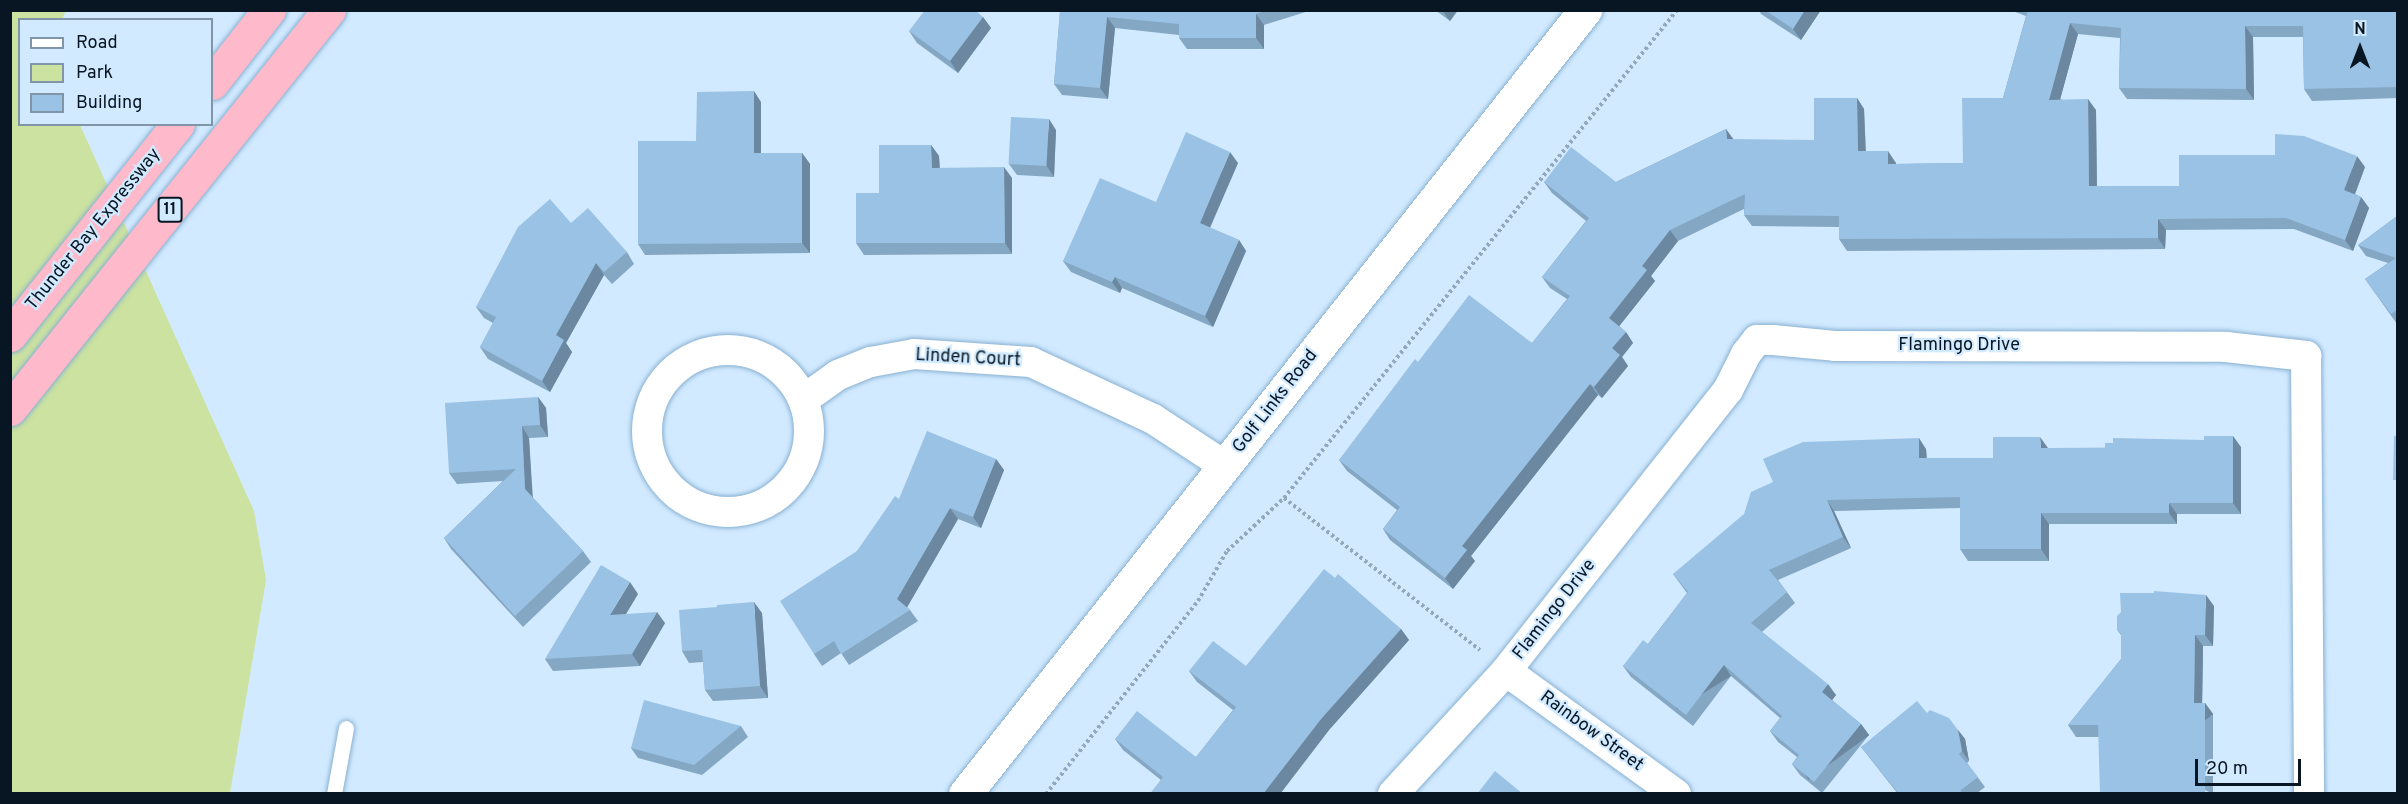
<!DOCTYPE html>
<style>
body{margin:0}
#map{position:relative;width:2408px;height:804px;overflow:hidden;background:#d1eaff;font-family:Overpass,sans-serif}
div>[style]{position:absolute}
.green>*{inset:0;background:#cbe2a0}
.path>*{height:4px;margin-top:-2px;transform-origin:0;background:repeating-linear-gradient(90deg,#93a9bb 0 3px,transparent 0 6px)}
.roads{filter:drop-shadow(0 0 2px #89b1d2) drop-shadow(0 0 2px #89b1d2)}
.service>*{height:15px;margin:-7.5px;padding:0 7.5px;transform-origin:7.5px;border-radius:7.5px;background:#fff}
.minor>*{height:30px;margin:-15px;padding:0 15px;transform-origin:15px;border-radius:15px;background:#fff}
.minor>.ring{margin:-15px;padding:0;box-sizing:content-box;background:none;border:30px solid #fff;border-radius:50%}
.secondary>*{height:33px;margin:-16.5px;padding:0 16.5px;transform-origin:16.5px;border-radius:16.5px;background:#fff}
.trunk>*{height:33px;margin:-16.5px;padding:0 16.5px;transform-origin:16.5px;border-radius:16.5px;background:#febaca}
.wall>*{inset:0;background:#84a7c4}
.shaded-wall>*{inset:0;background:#6c88a0;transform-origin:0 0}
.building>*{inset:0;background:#9ac2e4;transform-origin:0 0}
span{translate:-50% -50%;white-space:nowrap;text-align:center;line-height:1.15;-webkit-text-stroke:4.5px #d1eaff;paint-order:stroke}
.shield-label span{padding:2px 4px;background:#d1eaff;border:2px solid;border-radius:4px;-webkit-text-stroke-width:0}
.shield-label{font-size:16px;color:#071622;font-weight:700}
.street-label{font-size:18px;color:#071622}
.frame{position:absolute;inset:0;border:12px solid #071622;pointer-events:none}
.legend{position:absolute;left:18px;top:18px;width:195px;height:108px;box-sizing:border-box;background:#d1eaff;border:2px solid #8095a7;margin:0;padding:8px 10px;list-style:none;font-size:18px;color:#071622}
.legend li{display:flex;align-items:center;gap:12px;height:30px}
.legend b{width:30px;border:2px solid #8095a7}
.north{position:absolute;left:2330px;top:18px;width:60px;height:60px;-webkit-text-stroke:4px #d1eaff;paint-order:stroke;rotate:0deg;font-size:16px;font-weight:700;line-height:24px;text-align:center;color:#071622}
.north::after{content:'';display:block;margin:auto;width:21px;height:27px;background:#071622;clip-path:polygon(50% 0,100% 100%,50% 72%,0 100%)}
.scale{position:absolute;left:2195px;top:759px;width:106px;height:27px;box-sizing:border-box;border:3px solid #071622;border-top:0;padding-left:8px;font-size:18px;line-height:21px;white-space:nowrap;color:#071622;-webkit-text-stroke:4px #d1eaff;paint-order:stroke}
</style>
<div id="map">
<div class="green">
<i style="clip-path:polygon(10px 11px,66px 11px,62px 19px,20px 20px,20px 124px,80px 125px,254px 511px,266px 580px,230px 793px,11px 793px)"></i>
</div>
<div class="path">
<i style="left:1284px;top:498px;width:248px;rotate:37.8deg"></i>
<i style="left:1046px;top:794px;width:246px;rotate:-51.8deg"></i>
<i style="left:1198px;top:601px;width:58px;rotate:-59.9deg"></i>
<i style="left:1227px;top:551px;width:78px;rotate:-42.9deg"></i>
<i style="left:1284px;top:498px;width:627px;rotate:-51.15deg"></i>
</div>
<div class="roads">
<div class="service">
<i style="left:334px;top:794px;width:67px;rotate:-79.7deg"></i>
</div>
<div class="minor">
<i class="ring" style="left:647px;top:350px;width:132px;height:132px"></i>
<i style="left:803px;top:400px;width:43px;rotate:-35.5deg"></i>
<i style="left:838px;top:375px;width:35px;rotate:-22deg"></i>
<i style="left:871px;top:362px;width:44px;rotate:-10.5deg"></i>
<i style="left:914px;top:354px;width:117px;rotate:3.9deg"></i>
<i style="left:1031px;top:362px;width:135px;rotate:25deg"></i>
<i style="left:1153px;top:419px;width:86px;rotate:33.1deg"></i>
<i style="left:1506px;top:671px;width:210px;rotate:35.9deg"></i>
<i style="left:1393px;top:794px;width:167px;rotate:-47.4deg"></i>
<i style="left:1506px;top:671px;width:358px;rotate:-51.7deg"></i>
<i style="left:1728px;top:390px;width:40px;rotate:-63.4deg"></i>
<i style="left:1746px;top:354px;width:18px;rotate:-52deg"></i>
<i style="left:1757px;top:340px;width:16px"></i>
<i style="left:1773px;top:340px;width:62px;rotate:5.5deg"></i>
<i style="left:1835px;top:346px;width:391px;rotate:0.1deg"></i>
<i style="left:2226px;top:347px;width:81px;rotate:6.4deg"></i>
<i style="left:2306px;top:356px;width:438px;rotate:89.6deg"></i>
</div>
<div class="secondary">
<i style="left:965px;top:794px;width:1000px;rotate:-51.66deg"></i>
</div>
<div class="trunk">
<i style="left:212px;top:83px;width:93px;rotate:-52deg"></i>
<i style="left:10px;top:335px;width:270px;rotate:-51.5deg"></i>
<i style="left:10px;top:409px;width:511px;rotate:-51.36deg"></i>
</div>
</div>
<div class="wall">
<i style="clip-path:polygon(1058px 10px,1312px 10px,1264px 25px,1264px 49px,1187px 49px,1179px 38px,1179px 35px,1115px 28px,1108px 99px,1062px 95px,1054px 84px,1060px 12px)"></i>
<i style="clip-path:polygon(1435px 10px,1458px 10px,1450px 21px)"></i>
<i style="clip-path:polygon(1759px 10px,1821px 10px,1801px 40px,1761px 14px)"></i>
<i style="clip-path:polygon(2010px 10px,2397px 10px,2397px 98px,2312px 101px,2304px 89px,2303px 37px,2253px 37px,2254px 100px,2127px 99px,2119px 88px,2120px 38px,2078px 34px,2060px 99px,2096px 110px,2097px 186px,2179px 186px,2365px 167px,2355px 194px,2361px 197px,2369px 208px,2353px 251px,2294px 229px,2166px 230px,2165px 249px,1847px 251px,1839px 239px,1839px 227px,1752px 226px,1744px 215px,1744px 209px,1678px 241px,1651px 276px,1655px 281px,1619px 326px,1626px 332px,1633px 343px,1622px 357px,1628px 366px,1602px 398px,1598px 395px,1471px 556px,1475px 561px,1453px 589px,1390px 540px,1383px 529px,1397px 510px,1347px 471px,1339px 460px,1418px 362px,1532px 343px,1567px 299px,1550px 288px,1542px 277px,1586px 221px,1552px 193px,1544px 182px,1616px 182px,1726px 129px,1733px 140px,1814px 140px,1857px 98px,1864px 109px,1866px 151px,1896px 163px,1896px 164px,1963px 163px,2003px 98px,2026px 16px)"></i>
<i style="clip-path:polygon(983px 17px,991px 28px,958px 73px,917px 43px,909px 31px)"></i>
<i style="clip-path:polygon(761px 102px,761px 153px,802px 153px,810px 164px,810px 253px,645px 255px,638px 244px,696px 141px)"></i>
<i style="clip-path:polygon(1056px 130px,1054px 177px,1017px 175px,1009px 164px)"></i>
<i style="clip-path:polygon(931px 145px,939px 156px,940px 168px,1012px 178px,1012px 254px,864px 255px,856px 243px,879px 193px)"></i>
<i style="clip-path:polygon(1238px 163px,1210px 228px,1239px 240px,1246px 251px,1213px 327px,1122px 288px,1120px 293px,1071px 272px,1063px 261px,1156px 202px)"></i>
<i style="clip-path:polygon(2397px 216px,2397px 324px,2365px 279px,2388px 263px,2366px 256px,2358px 245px)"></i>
<i style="clip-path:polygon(571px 223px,627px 252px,634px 264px,612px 284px,604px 275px,566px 343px,572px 352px,550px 392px,488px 359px,480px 347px,493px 323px,484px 318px,476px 307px)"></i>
<i style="clip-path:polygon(538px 397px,546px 408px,548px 437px,529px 438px,532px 497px,583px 551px,591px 562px,523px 627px,451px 549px,444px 538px,503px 481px,457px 484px,449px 473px)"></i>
<i style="clip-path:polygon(2241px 447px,2241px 514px,2177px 514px,2177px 524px,2049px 524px,2049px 561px,1968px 561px,1960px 549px,1960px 508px,1834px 511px,1851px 548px,1778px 580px,1795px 603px,1762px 632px,1836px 695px,1832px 700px,1861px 724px,1869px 735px,1822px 793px,1800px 775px,1792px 764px,1797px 757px,1778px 742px,1770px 731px,1780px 718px,1731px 676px,1693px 726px,1631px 677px,1623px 666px,1648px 644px,1687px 593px,1673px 574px,1926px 449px,1927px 458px,1993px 458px,2048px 448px)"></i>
<i style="clip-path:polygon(996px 459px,1004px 470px,981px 528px,958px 519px,907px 607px,910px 610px,918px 621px,849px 665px,841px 653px,822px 666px,814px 654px,857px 551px,899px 499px)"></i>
<i style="clip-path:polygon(1335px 578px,1401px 629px,1409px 640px,1329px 730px,1280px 794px,1150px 794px,1161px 780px,1123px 750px,1115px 739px,1196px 757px,1233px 710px,1197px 682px,1189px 671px,1246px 666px)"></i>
<i style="clip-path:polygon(638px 594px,626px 614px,665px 623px,640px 666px,553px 671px,545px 659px)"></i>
<i style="clip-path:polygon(2214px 606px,2213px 646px,2203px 646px,2202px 703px,2205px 703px,2213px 714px,2213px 794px,2099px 737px,2076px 737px,2068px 725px,2121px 659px,2121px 635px,2117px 630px)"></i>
<i style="clip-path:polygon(762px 613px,768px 698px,713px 701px,705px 690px,703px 662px,689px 663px,682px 651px)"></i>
<i style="clip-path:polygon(1927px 713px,1958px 730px,1965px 739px,1969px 761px,1967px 763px,1985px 787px,1976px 794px,1898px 794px,1861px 747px)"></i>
<i style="clip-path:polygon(741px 726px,748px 737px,702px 775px,638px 758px,631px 748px)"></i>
</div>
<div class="shaded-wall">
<i style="clip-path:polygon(1442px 10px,1458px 10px,1450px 21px)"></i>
<i style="clip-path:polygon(1805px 10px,1821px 10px,1801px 40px,1793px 29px)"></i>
<i style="clip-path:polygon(1256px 14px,1264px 25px,1264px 49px,1256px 38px)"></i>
<i style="clip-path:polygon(983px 17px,991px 28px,958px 73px,950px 61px)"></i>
<i style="clip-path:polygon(1107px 17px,1115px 28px,1108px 99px,1100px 88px)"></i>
<i style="clip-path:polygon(2070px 23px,2078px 34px,2057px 111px,2049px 100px)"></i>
<i style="clip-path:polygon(2245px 26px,2253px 37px,2254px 100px,2246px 89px)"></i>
<i style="clip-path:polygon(754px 91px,761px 102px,761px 164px,754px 153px)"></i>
<i style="clip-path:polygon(1857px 98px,1864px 109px,1866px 163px,1858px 151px)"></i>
<i style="clip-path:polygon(2088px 99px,2096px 110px,2097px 197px,2089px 186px)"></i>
<i style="clip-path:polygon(1049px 119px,1056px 130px,1054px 177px,1046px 165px)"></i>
<i style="clip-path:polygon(1726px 129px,1734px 140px,1727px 139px)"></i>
<i style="clip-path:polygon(931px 145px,939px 156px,940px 179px,932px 168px)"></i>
<i style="clip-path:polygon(1888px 151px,1896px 163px,1896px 175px,1888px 164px)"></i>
<i style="clip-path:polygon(1230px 152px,1238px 163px,1207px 234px,1200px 223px)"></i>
<i style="clip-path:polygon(802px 153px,810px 164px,810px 253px,802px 243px)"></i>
<i style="clip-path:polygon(2357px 156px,2365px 167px,2352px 202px,2344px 190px)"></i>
<i style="clip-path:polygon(1004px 167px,1012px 178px,1012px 254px,1005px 243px)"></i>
<i style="clip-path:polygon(2361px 197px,2369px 208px,2353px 251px,2345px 240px)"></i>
<i style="clip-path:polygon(2158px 219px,2166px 230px,2165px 249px,2158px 238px)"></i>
<i style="clip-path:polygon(1670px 230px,1678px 241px,1651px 276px,1655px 281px,1617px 329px,1609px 318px,1642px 266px)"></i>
<i style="clip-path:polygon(1239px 240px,1246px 251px,1213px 327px,1205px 316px)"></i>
<i style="clip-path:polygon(596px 263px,604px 275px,566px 343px,572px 352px,550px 392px,542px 381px,556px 335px)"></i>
<i style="clip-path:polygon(1115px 277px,1122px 288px,1120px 293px,1112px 282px)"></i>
<i style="clip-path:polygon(1626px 332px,1633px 343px,1622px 357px,1628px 366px,1602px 398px,1594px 387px,1612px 348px)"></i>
<i style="clip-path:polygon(1590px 384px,1598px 395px,1471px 556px,1475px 561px,1453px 589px,1445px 578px,1462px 546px)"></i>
<i style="clip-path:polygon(538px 397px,546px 408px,548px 437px,540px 425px)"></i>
<i style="clip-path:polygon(522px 426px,529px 438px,533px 500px,525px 489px)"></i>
<i style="clip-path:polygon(2233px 436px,2241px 447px,2241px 514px,2233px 503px)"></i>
<i style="clip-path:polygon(2040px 437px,2048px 448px,2041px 448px)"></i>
<i style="clip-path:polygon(1919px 438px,1926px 449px,1927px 470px,1919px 458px)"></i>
<i style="clip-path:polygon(996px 459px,1004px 470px,981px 528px,973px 517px)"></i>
<i style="clip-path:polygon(1827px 500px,1834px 511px,1851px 548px,1843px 537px)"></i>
<i style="clip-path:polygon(2169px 503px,2177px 514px,2177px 524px,2169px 513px)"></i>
<i style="clip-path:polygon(950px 508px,958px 519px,905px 611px,897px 599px)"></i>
<i style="clip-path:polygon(2041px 513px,2049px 524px,2049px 561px,2041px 549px)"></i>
<i style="clip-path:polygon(630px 582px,638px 594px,618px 627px,610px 615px)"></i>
<i style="clip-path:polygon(2206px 595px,2214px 606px,2213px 646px,2205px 635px)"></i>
<i style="clip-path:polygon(754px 602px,762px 613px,768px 698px,760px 686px)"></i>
<i style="clip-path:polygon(657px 612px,665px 623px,640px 666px,632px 654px)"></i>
<i style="clip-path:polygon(1401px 629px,1409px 640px,1329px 730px,1280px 794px,1263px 794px,1321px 719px)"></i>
<i style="clip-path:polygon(2195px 635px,2203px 646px,2202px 714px,2194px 703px)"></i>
<i style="left:1724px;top:665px;width:13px;height:63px;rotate:58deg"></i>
<i style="clip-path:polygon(1828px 684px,1836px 695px,1830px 703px,1822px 692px)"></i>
<i style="left:2205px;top:703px;width:14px;height:91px;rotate:54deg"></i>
<i style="left:1861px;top:724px;width:14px;height:75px;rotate:54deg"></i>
<i style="clip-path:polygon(1958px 730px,1965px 739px,1969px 761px,1962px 751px)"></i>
</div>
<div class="building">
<i style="clip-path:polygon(925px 10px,975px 10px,983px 17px,950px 61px,909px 31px)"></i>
<i style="clip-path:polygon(1060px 10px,1267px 10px,1256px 14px,1256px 38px,1179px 38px,1179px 24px,1107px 17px,1100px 88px,1054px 84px)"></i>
<i style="clip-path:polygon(1765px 10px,1805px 10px,1793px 29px)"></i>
<i style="clip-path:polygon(2028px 10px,2397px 10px,2397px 87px,2304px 89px,2303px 26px,2245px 26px,2246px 89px,2119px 88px,2121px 28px,2070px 23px,2049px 100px,2088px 99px,2089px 186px,2179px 186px,2179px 155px,2275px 155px,2275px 134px,2304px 136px,2357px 156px,2344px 190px,2361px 197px,2345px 240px,2286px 218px,2158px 219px,2158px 238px,1839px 239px,1839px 216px,1744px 215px,1745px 194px,1670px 230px,1642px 266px,1647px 270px,1609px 318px,1626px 332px,1612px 348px,1620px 355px,1594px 387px,1590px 384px,1462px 546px,1467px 550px,1445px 578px,1383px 529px,1400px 507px,1339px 460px,1415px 359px,1418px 362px,1469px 295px,1532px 343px,1570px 296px,1542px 277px,1589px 218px,1544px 182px,1571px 147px,1616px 182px,1726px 129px,1727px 139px,1814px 140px,1814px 98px,1857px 98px,1858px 151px,1888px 151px,1888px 164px,1963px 163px,1962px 98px,2003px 98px)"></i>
<i style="clip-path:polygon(754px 91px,754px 153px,802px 153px,802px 243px,638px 244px,638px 141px,696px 141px,697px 92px)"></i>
<i style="left:1011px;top:117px;width:38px;height:47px;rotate:3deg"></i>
<i style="clip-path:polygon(1186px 132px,1230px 152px,1200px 223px,1239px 240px,1205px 316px,1115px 277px,1112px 282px,1063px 261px,1100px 178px,1156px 202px)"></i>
<i style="clip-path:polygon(879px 145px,931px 145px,932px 168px,1004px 167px,1005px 243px,856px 243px,856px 193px,879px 193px)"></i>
<i style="clip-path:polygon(550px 199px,571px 223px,588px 208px,627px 252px,604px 272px,596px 263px,556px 335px,564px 340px,542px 381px,480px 347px,496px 317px,476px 307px,518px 227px)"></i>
<i style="clip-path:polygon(2397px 216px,2397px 310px,2391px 314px,2365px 279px,2396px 258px,2358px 245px)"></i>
<i style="clip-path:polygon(538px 397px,540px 425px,522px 426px,525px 489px,583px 551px,515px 616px,444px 538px,516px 469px,449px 473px,445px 403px)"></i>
<i style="clip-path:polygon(927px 431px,996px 459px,973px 517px,950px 508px,897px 599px,910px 610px,841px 654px,834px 641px,814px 654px,780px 601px,857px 551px,895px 496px,899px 499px)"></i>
<i style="clip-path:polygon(2204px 436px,2233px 436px,2233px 503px,2169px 503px,2169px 513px,2041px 513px,2041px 549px,1960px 549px,1960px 497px,1827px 500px,1843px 537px,1769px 570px,1787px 592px,1751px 623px,1828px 684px,1822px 692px,1861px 724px,1814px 782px,1792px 764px,1799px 755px,1770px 731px,1782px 716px,1724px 665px,1686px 715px,1623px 666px,1643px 640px,1648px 644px,1688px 592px,1673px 574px,1744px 514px,1751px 492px,1773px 482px,1763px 459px,1803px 442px,1919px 438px,1919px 458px,1993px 458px,1993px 437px,2040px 437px,2041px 448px,2105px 448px,2105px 443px,2113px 443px,2113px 438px,2204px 440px)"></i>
<i style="clip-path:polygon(2394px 436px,2397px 436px,2397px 480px,2393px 480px)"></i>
<i style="clip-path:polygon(601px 565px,630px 582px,610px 615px,657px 612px,632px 654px,545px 659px)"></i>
<i style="clip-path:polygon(1324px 569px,1335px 578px,1338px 574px,1401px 629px,1321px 719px,1263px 794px,1150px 794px,1163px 777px,1115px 739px,1137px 711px,1196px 757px,1236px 707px,1189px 671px,1213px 641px,1246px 666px)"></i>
<i style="clip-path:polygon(2154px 591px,2206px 595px,2205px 635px,2195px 635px,2194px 703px,2205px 703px,2205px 794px,2100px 794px,2098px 725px,2068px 725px,2121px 659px,2121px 634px,2117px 630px,2117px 616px,2121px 612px,2120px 593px,2154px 593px)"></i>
<i style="clip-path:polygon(754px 602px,760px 686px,705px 690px,702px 650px,682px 651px,679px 610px,717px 607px,717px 605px)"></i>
<i style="clip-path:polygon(644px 700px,741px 726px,694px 765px,631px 748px)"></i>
<i style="clip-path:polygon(1917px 701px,1927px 713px,1930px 710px,1949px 718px,1958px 730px,1962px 751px,1959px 754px,1978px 777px,1961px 790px,1961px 794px,1899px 794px,1861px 747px)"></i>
<i style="clip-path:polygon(1495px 771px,1523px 794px,1477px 794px)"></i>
</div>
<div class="shield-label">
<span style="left:170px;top:210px">11</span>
</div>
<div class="street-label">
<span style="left:94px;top:230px;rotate:-51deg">Thunder Bay Expressway</span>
<span style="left:1959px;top:346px">Flamingo Drive</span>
<span style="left:968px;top:359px;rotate:3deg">Linden Court</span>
<span style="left:1276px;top:402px;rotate:-52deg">Golf Links Road</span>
<span style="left:1555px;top:610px;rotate:-52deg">Flamingo Drive</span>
<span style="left:1591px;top:732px;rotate:36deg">Rainbow Street</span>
</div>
<div class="frame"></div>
<ul class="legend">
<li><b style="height:8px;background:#fff"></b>Road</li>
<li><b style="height:16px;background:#cbe2a0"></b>Park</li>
<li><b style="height:16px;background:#9ac2e4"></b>Building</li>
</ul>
<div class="north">N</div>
<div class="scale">20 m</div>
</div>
